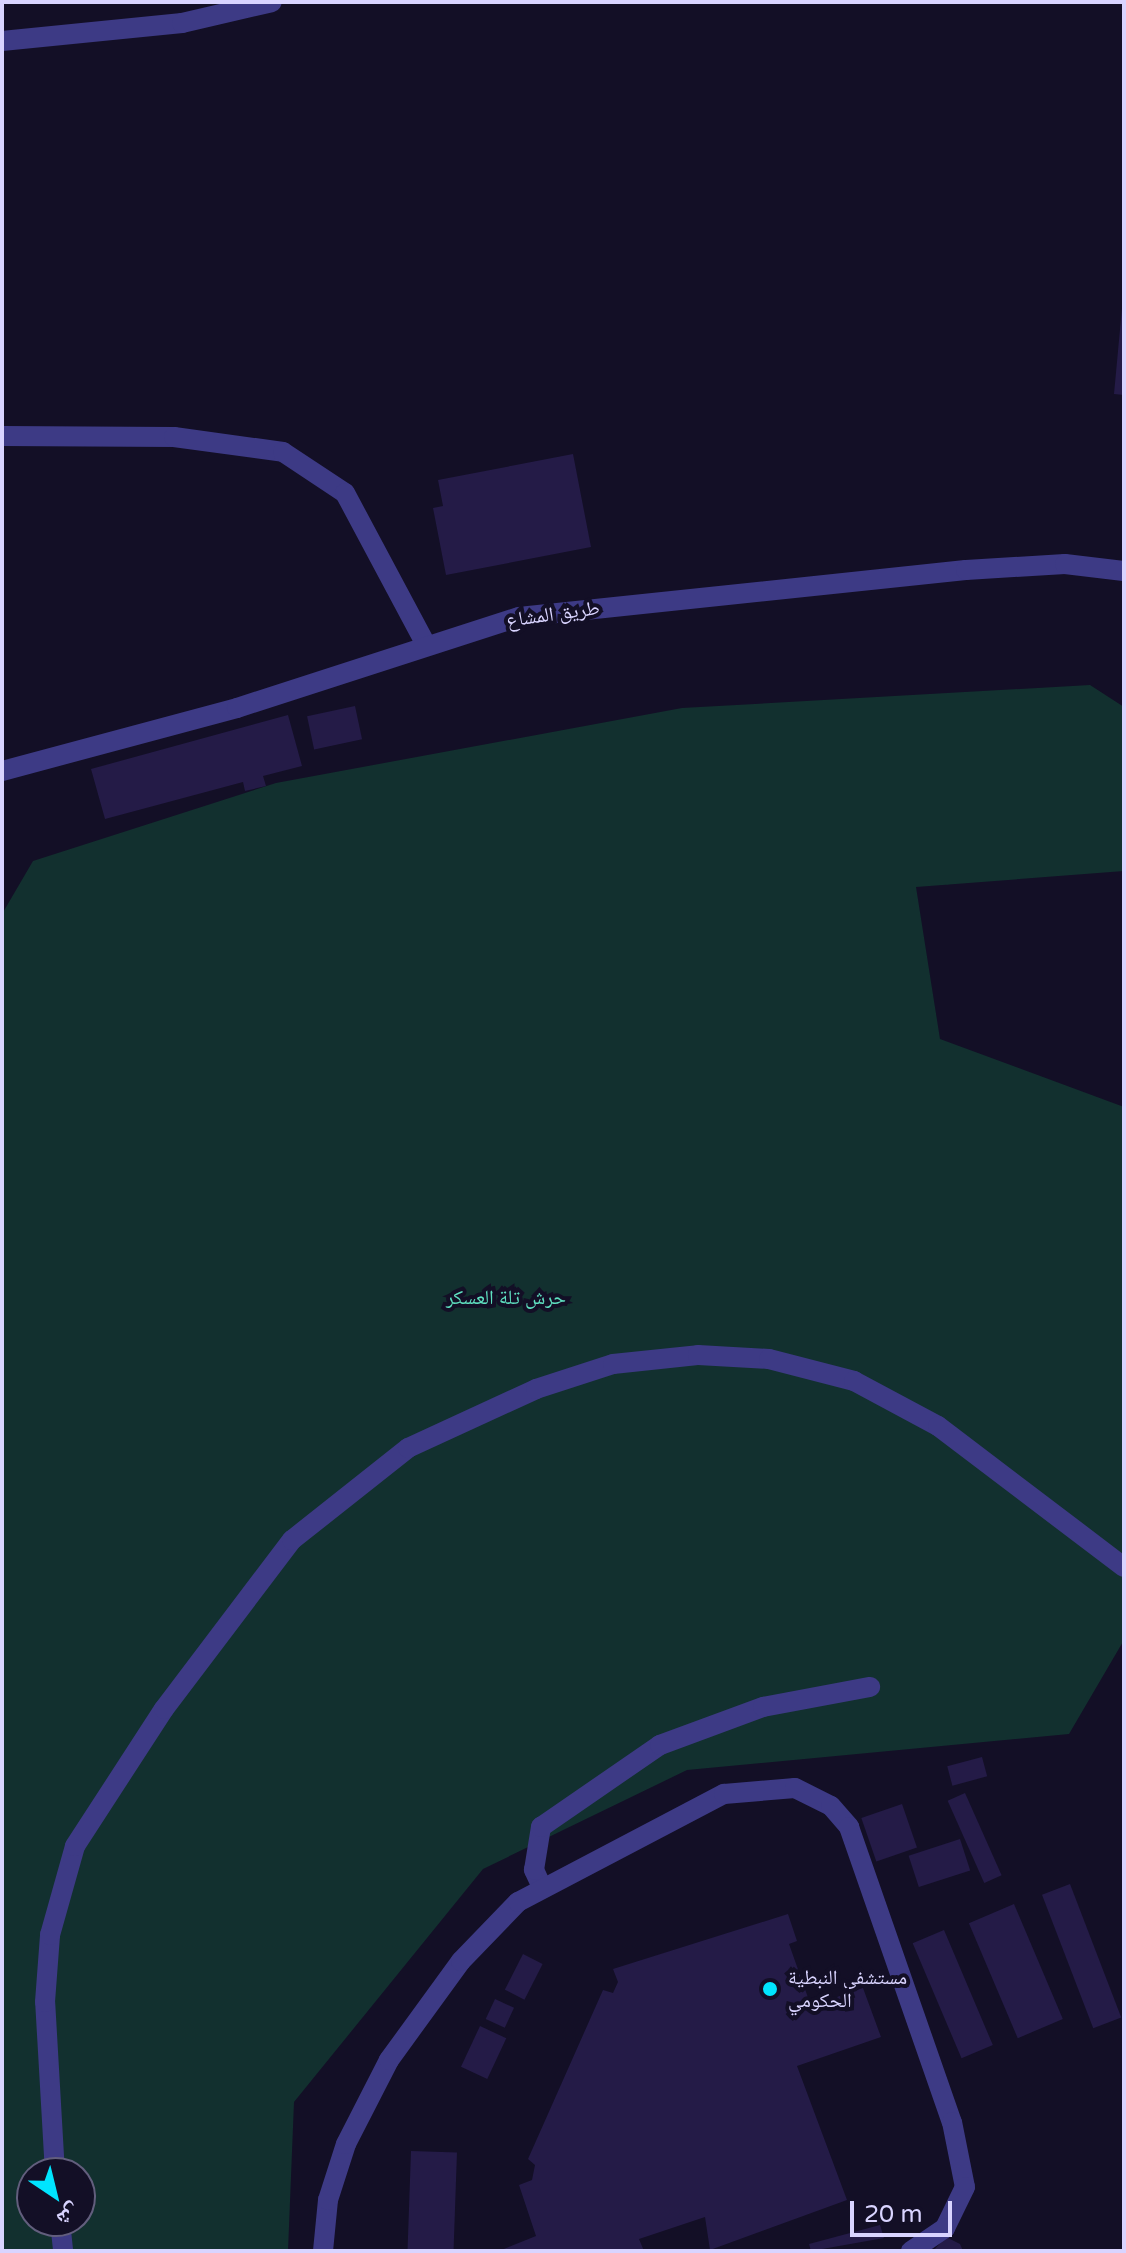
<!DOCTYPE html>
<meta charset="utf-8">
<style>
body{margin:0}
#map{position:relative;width:1126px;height:2253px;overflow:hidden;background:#130f26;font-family:"Varela Round","Noto Naskh Arabic",sans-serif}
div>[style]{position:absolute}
.green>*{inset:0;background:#12302f}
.building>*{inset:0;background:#241b47;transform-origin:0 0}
.service>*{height:20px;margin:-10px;padding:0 10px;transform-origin:10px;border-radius:10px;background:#3d3a85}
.minor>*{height:20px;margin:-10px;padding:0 10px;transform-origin:10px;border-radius:10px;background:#3d3a85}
.dots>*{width:22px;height:22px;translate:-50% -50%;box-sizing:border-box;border:4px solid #130f26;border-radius:50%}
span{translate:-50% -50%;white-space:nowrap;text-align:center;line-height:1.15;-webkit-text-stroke:8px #130f26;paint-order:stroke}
.street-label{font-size:20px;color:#d9d4ff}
.park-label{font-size:20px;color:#5fe0c0}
.poi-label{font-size:20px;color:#d9d4ff}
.left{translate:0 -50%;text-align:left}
.frame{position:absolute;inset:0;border:4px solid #d9d4ff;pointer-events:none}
.north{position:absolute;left:16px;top:2157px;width:80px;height:80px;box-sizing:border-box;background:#130f26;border:2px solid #625e7d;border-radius:50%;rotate:145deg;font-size:22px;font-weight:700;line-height:32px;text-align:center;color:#d9d4ff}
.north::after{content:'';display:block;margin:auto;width:28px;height:36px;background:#00e5ff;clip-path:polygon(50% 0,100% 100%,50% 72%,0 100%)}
.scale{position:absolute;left:850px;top:2201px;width:102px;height:36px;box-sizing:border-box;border:4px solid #d9d4ff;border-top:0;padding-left:10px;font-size:24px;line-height:28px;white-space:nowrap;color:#d9d4ff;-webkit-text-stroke:6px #130f26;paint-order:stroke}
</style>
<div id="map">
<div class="green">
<i style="clip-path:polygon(evenodd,1090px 685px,1124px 707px,1124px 871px,916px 887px,940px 1039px,1124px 1107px,1124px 1640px,1069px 1734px,687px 1770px,483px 1869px,294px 2102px,288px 2251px,2px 2251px,2px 914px,33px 861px,276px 783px,682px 708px,1090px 685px,32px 2173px,80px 2173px,80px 2221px,32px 2221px,32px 2173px)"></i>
</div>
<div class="building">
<i style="clip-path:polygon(1122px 308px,1124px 308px,1124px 395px,1114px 394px)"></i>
<i style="clip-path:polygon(573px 454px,591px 547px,446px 575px,433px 508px,443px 506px,438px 480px)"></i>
<i style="left:355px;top:706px;width:34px;height:49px;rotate:78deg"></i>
<i style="clip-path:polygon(288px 715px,302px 766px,263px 776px,266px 786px,245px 791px,243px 782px,105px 819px,91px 769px)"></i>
<i style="left:982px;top:1757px;width:20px;height:36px;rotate:75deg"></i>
<i style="left:965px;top:1793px;width:90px;height:19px;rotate:66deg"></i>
<i style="left:902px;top:1804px;width:46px;height:43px;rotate:71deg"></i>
<i style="left:960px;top:1839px;width:33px;height:54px;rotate:72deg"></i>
<i style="left:1070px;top:1884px;width:143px;height:30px;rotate:69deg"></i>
<i style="left:1014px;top:1904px;width:125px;height:49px;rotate:67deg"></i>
<i style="clip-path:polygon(788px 1914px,797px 1941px,789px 1944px,811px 2006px,863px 1988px,881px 2037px,797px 2066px,847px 2200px,710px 2250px,705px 2217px,639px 2239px,644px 2251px,499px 2251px,536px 2236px,519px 2185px,532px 2180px,535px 2165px,528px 2159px,603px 1990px,613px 1993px,618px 1982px,613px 1969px)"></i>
<i style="left:944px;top:1930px;width:125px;height:34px;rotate:67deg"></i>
<i style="left:523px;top:1954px;width:22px;height:40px;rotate:27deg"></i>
<i style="left:495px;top:1999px;width:21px;height:22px;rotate:25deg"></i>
<i style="left:480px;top:2026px;width:29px;height:45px;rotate:25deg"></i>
<i style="left:411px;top:2151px;width:46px;height:100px;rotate:2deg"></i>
<i style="clip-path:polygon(880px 2225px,884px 2238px,811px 2251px,809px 2244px)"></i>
<i style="clip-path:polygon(946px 2237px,960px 2244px,963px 2251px,933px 2251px)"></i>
</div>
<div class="service">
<i style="left:541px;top:1885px;width:17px;rotate:-115deg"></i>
<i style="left:534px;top:1870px;width:44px;rotate:-80.8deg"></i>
<i style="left:541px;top:1827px;width:145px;rotate:-34.6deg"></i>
<i style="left:660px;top:1745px;width:110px;rotate:-20.3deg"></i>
<i style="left:763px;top:1707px;width:109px;rotate:-10.6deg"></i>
<i style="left:323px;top:2251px;width:51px;rotate:-84.4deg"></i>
<i style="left:328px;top:2200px;width:59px;rotate:-72.2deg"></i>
<i style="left:346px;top:2144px;width:94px;rotate:-62.9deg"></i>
<i style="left:389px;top:2060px;width:122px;rotate:-54deg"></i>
<i style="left:461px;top:1961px;width:82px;rotate:-46deg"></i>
<i style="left:518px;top:1902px;width:233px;rotate:-27.7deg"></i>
<i style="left:724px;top:1794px;width:71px;rotate:-4.8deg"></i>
<i style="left:795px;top:1788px;width:40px;rotate:26.6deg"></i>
<i style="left:831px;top:1806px;width:28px;rotate:49deg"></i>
<i style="left:849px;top:1827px;width:312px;rotate:70.8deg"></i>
<i style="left:952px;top:2122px;width:66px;rotate:78.7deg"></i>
<i style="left:965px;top:2187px;width:46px;rotate:116deg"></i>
<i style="left:945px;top:2228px;width:41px;rotate:145.9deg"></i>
</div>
<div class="minor">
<i style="left:2px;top:41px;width:181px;rotate:-5.7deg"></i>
<i style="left:182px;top:23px;width:92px;rotate:-13.1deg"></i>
<i style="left:2px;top:436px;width:172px;rotate:0.3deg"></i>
<i style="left:174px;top:437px;width:110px;rotate:7.8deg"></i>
<i style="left:283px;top:452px;width:74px;rotate:33.5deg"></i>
<i style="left:345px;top:493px;width:170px;rotate:61.9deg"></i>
<i style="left:2px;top:771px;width:243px;rotate:-15deg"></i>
<i style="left:237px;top:708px;width:296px;rotate:-17.9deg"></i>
<i style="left:519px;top:617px;width:449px;rotate:-6deg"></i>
<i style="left:966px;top:570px;width:99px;rotate:-3.5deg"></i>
<i style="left:1065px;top:564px;width:59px;rotate:6.8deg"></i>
<i style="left:55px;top:2173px;width:171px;rotate:-93.3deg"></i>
<i style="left:45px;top:2002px;width:67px;rotate:-85.7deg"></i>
<i style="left:50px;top:1935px;width:92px;rotate:-74.3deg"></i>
<i style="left:75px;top:1846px;width:163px;rotate:-57deg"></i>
<i style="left:164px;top:1709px;width:212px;rotate:-52.9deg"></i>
<i style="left:292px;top:1540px;width:148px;rotate:-38.4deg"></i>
<i style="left:408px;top:1448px;width:141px;rotate:-24.7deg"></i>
<i style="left:536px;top:1389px;width:81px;rotate:-18deg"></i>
<i style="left:613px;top:1364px;width:85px;rotate:-6deg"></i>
<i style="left:698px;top:1355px;width:71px;rotate:3.2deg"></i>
<i style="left:769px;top:1359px;width:88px;rotate:14.5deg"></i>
<i style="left:854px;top:1381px;width:95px;rotate:28.2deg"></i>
<i style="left:938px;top:1426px;width:233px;rotate:37.2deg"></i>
<i style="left:60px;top:2221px;width:30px;rotate:84deg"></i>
</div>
<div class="dots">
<i style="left:770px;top:1989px;background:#00e5ff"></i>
</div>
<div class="street-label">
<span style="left:553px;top:615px;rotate:-8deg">طريق المشاع</span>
</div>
<div class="park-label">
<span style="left:506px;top:1298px">حرش تلة العسكر</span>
</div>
<div class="poi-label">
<span class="left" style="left:788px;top:1990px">مستشفى النبطية<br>الحكومي</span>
</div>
<div class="frame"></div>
<div class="north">ش</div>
<div class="scale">20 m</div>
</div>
